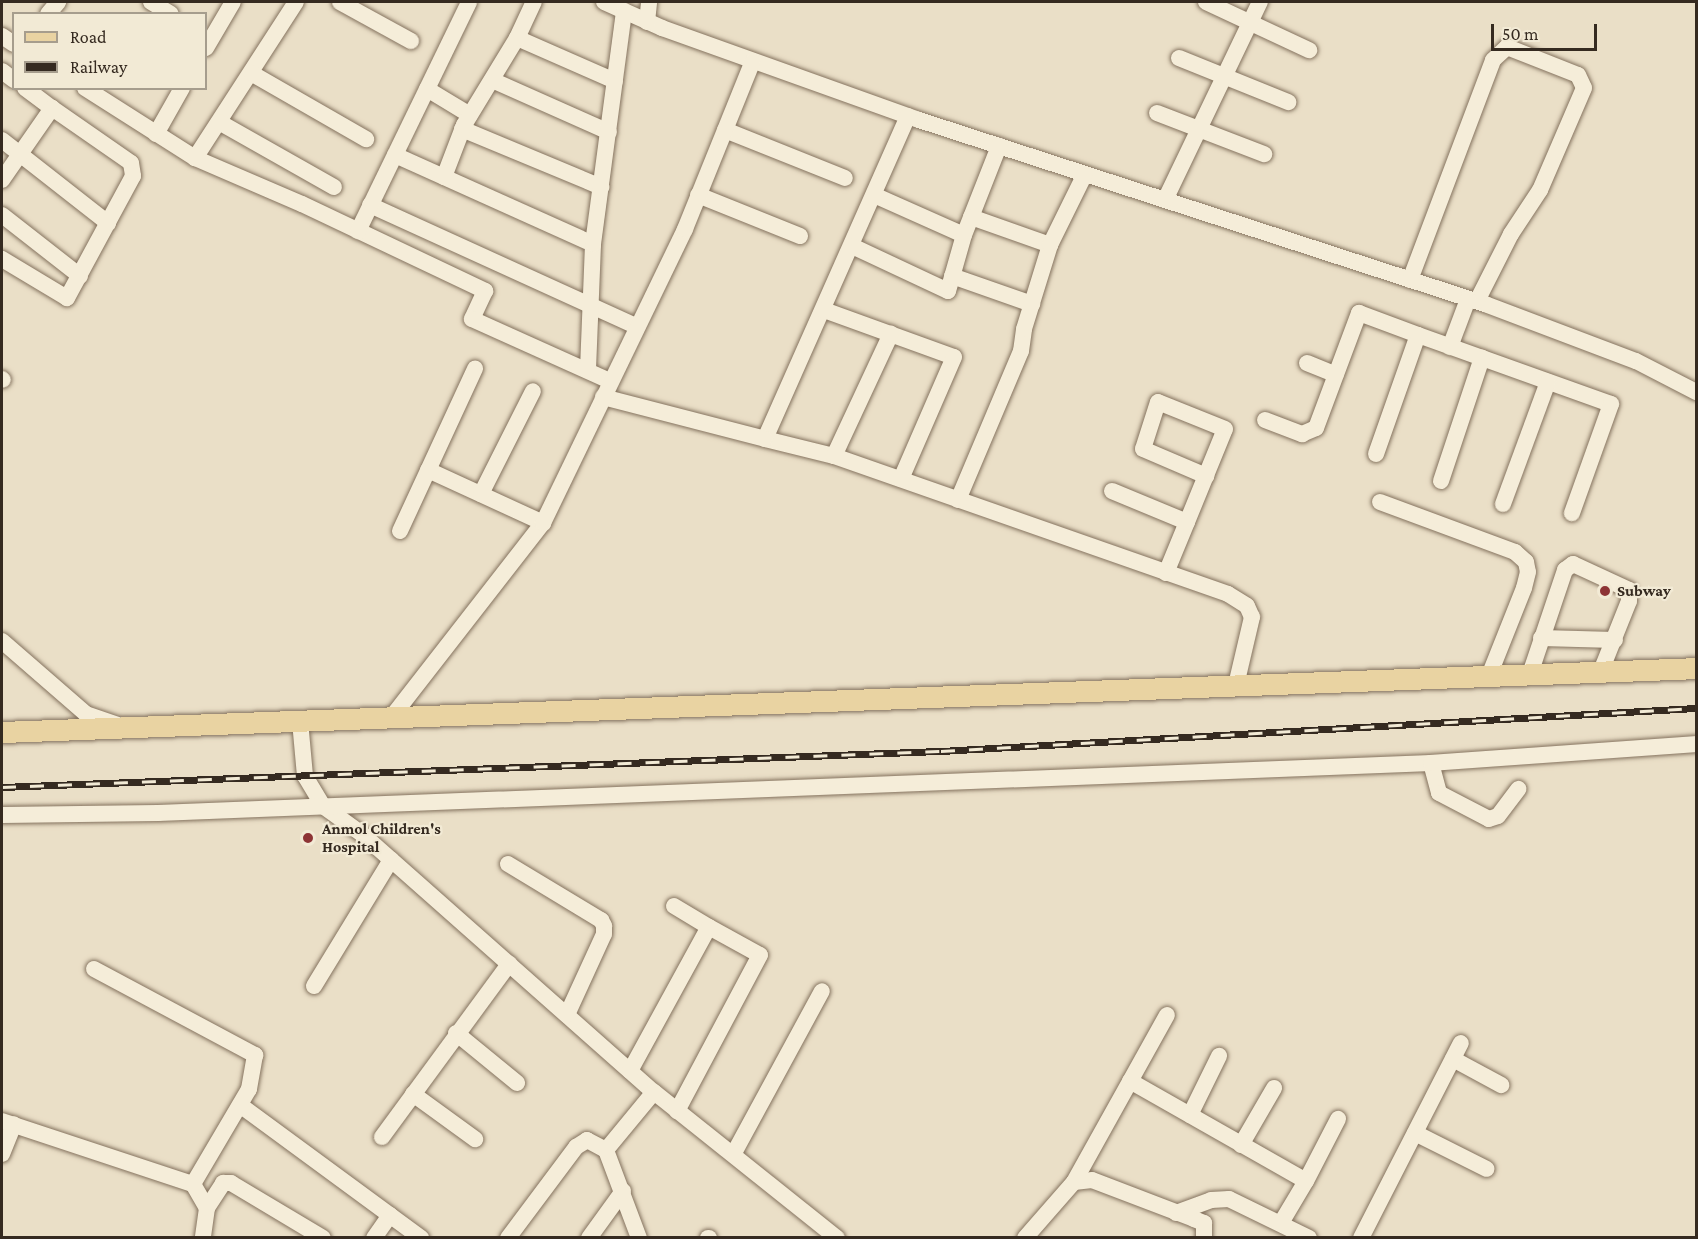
<!DOCTYPE html>
<style>
body{margin:0}
#map{position:relative;width:1698px;height:1239px;overflow:hidden;background:#eadfc7;font-family:"Crimson Pro",serif}
div>[style]{position:absolute}
.roads{filter:drop-shadow(0 0 2px #84725e) drop-shadow(0 0 2px #84725e)}
.minor>*{height:16px;margin:-8px;padding:0 8px;transform-origin:8px;border-radius:8px;background:#f5edd9}
.major>*{height:21px;margin:-10.5px;padding:0 10.5px;transform-origin:10.5px;border-radius:10.5px;background:#e9d3a2}
.rail>*{height:7px;margin-top:-3.5px;transform-origin:0;background:repeating-linear-gradient(90deg,#f2ead5 0 14px,#352a20 0 28px);box-sizing:border-box;border-block:2px solid #352a20}
.dots>*{width:16px;height:16px;translate:-50% -50%;box-sizing:border-box;border:3px solid #f2ead5;border-radius:50%}
span{translate:-50% -50%;white-space:nowrap;text-align:center;line-height:1.15;-webkit-text-stroke:4.5px #f2ead5;paint-order:stroke}
.poi-label{font-size:16px;color:#352a20;font-weight:700}
.left{translate:0 -50%;text-align:left}
.frame{position:absolute;inset:0;border:3px solid #352a20;pointer-events:none}
.legend{position:absolute;left:12px;top:12px;width:195px;height:78px;box-sizing:border-box;background:#f2ead5;border:2px solid #a69d8d;margin:0;padding:8px 10px;list-style:none;font-size:18px;color:#352a20}
.legend li{display:flex;align-items:center;gap:12px;height:30px}
.legend b{width:30px;border:2px solid #a69d8d}
.scale{position:absolute;left:1491px;top:24px;width:106px;height:27px;box-sizing:border-box;border:3px solid #352a20;border-top:0;padding-left:8px;font-size:18px;line-height:21px;white-space:nowrap;color:#352a20;-webkit-text-stroke:4px #f2ead5;paint-order:stroke}
</style>
<div id="map">
<div class="roads">
<div class="minor">
<i style="left:151px;top:2px;width:23px;rotate:31deg"></i>
<i style="left:296px;top:2px;width:186px;rotate:122.9deg"></i>
<i style="left:195px;top:158px;width:116px;rotate:23.3deg"></i>
<i style="left:302px;top:204px;width:203px;rotate:25.4deg"></i>
<i style="left:485px;top:291px;width:31px;rotate:115deg"></i>
<i style="left:472px;top:319px;width:151px;rotate:24.2deg"></i>
<i style="left:340px;top:2px;width:81px;rotate:28.8deg"></i>
<i style="left:604px;top:2px;width:64px;rotate:24.1deg"></i>
<i style="left:662px;top:28px;width:273px;rotate:19.7deg"></i>
<i style="left:919px;top:120px;width:595px;rotate:18.01deg"></i>
<i style="left:1485px;top:304px;width:161px;rotate:20.7deg"></i>
<i style="left:1636px;top:361px;width:68px;rotate:27.3deg"></i>
<i style="left:1206px;top:2px;width:114px;rotate:25deg"></i>
<i style="left:48px;top:14px;width:16px;rotate:-50deg"></i>
<i style="left:647px;top:22px;width:20px;rotate:-84deg"></i>
<i style="left:2px;top:36px;width:14px;rotate:34deg"></i>
<i style="left:517px;top:38px;width:107px;rotate:23.7deg"></i>
<i style="left:206px;top:48px;width:53px;rotate:-59.6deg"></i>
<i style="left:1179px;top:58px;width:118px;rotate:22deg"></i>
<i style="left:2px;top:71px;width:15px;rotate:37deg"></i>
<i style="left:251px;top:73px;width:133px;rotate:29.9deg"></i>
<i style="left:492px;top:80px;width:128px;rotate:24deg"></i>
<i style="left:25px;top:88px;width:34px;rotate:37deg"></i>
<i style="left:85px;top:88px;width:130px;rotate:32.5deg"></i>
<i style="left:427px;top:89px;width:50px;rotate:31.2deg"></i>
<i style="left:1157px;top:113px;width:115px;rotate:21deg"></i>
<i style="left:908px;top:116px;width:353px;rotate:113.9deg"></i>
<i style="left:765px;top:439px;width:71px;rotate:13.8deg"></i>
<i style="left:834px;top:456px;width:417px;rotate:19.3deg"></i>
<i style="left:1228px;top:594px;width:22px;rotate:32deg"></i>
<i style="left:1247px;top:606px;width:12px;rotate:66deg"></i>
<i style="left:1252px;top:617px;width:70px;rotate:103.2deg"></i>
<i style="left:219px;top:122px;width:132px;rotate:29.5deg"></i>
<i style="left:462px;top:129px;width:151px;rotate:22.6deg"></i>
<i style="left:725px;top:130px;width:129px;rotate:21.8deg"></i>
<i style="left:156px;top:134px;width:53px;rotate:-60.5deg"></i>
<i style="left:2px;top:140px;width:135px;rotate:38.1deg"></i>
<i style="left:395px;top:155px;width:217px;rotate:24.2deg"></i>
<i style="left:444px;top:177px;width:56px;rotate:-69deg"></i>
<i style="left:464px;top:125px;width:102px;rotate:-58.7deg"></i>
<i style="left:517px;top:38px;width:40px;rotate:-65deg"></i>
<i style="left:2px;top:180px;width:88px;rotate:-55.2deg"></i>
<i style="left:52px;top:108px;width:96px;rotate:34.8deg"></i>
<i style="left:131px;top:163px;width:13px;rotate:81deg"></i>
<i style="left:133px;top:176px;width:139px;rotate:118.4deg"></i>
<i style="left:67px;top:298px;width:76px;rotate:-149deg"></i>
<i style="left:698px;top:195px;width:110px;rotate:21.9deg"></i>
<i style="left:874px;top:195px;width:98px;rotate:24deg"></i>
<i style="left:964px;top:235px;width:96px;rotate:-68.5deg"></i>
<i style="left:1165px;top:200px;width:220px;rotate:-64.4deg"></i>
<i style="left:370px;top:205px;width:292px;rotate:24.5deg"></i>
<i style="left:2px;top:215px;width:99px;rotate:38deg"></i>
<i style="left:971px;top:217px;width:84px;rotate:19.5deg"></i>
<i style="left:358px;top:231px;width:254px;rotate:-64.1deg"></i>
<i style="left:852px;top:246px;width:106px;rotate:25.1deg"></i>
<i style="left:948px;top:291px;width:58px;rotate:-74.1deg"></i>
<i style="left:952px;top:276px;width:85px;rotate:19.3deg"></i>
<i style="left:1410px;top:280px;width:235px;rotate:-69.3deg"></i>
<i style="left:1493px;top:60px;width:19px;rotate:-43deg"></i>
<i style="left:1507px;top:47px;width:76px;rotate:21.5deg"></i>
<i style="left:1578px;top:75px;width:14px;rotate:65deg"></i>
<i style="left:1584px;top:88px;width:111px;rotate:113.3deg"></i>
<i style="left:1540px;top:190px;width:53px;rotate:123.4deg"></i>
<i style="left:1511px;top:234px;width:75px;rotate:116.9deg"></i>
<i style="left:824px;top:310px;width:138px;rotate:19.9deg"></i>
<i style="left:954px;top:357px;width:133px;rotate:113.5deg"></i>
<i style="left:1450px;top:347px;width:51px;rotate:-69.4deg"></i>
<i style="left:1307px;top:363px;width:31px;rotate:22deg"></i>
<i style="left:588px;top:369px;width:125px;rotate:-87.7deg"></i>
<i style="left:593px;top:244px;width:235px;rotate:-82.4deg"></i>
<i style="left:2px;top:379px;width:1px;rotate:45deg"></i>
<i style="left:603px;top:397px;width:167px;rotate:14.5deg"></i>
<i style="left:1265px;top:420px;width:40px;rotate:21deg"></i>
<i style="left:1302px;top:434px;width:15px;rotate:-23deg"></i>
<i style="left:1316px;top:428px;width:123px;rotate:-69.5deg"></i>
<i style="left:1359px;top:313px;width:63px;rotate:20.4deg"></i>
<i style="left:1376px;top:454px;width:126px;rotate:-70.6deg"></i>
<i style="left:1418px;top:335px;width:205px;rotate:19.7deg"></i>
<i style="left:1611px;top:404px;width:116px;rotate:109.7deg"></i>
<i style="left:834px;top:456px;width:135px;rotate:-65deg"></i>
<i style="left:428px;top:470px;width:127px;rotate:24.7deg"></i>
<i style="left:1441px;top:481px;width:130px;rotate:-71.6deg"></i>
<i style="left:1112px;top:491px;width:81px;rotate:22.5deg"></i>
<i style="left:481px;top:494px;width:115px;rotate:-63.2deg"></i>
<i style="left:958px;top:500px;width:162px;rotate:-67.1deg"></i>
<i style="left:1021px;top:351px;width:22px;rotate:-82deg"></i>
<i style="left:1024px;top:329px;width:88px;rotate:-72.8deg"></i>
<i style="left:1050px;top:245px;width:79px;rotate:-63.8deg"></i>
<i style="left:1380px;top:502px;width:144px;rotate:20.3deg"></i>
<i style="left:1515px;top:552px;width:15px;rotate:42deg"></i>
<i style="left:1526px;top:562px;width:10px;rotate:79deg"></i>
<i style="left:1528px;top:572px;width:16px;rotate:104deg"></i>
<i style="left:1524px;top:588px;width:95px;rotate:111.7deg"></i>
<i style="left:1503px;top:504px;width:130px;rotate:-69.8deg"></i>
<i style="left:400px;top:531px;width:179px;rotate:-65.2deg"></i>
<i style="left:1166px;top:573px;width:55px;rotate:-67.6deg"></i>
<i style="left:1187px;top:522px;width:100px;rotate:-67.8deg"></i>
<i style="left:1225px;top:429px;width:72px;rotate:-158.1deg"></i>
<i style="left:1158px;top:402px;width:49px;rotate:107.7deg"></i>
<i style="left:1143px;top:449px;width:69px;rotate:23.2deg"></i>
<i style="left:1541px;top:638px;width:74px;rotate:1.5deg"></i>
<i style="left:2px;top:641px;width:111px;rotate:41deg"></i>
<i style="left:86px;top:714px;width:34px;rotate:19deg"></i>
<i style="left:1530px;top:674px;width:110px;rotate:-71.4deg"></i>
<i style="left:1565px;top:570px;width:10px;rotate:-37deg"></i>
<i style="left:1573px;top:564px;width:62px;rotate:24.9deg"></i>
<i style="left:1629px;top:590px;width:11px;rotate:90deg"></i>
<i style="left:1629px;top:601px;width:75px;rotate:111.8deg"></i>
<i style="left:391px;top:718px;width:247px;rotate:-52.1deg"></i>
<i style="left:543px;top:523px;width:326px;rotate:-64.2deg"></i>
<i style="left:685px;top:229px;width:181px;rotate:-68deg"></i>
<i style="left:300px;top:721px;width:55px;rotate:84.8deg"></i>
<i style="left:305px;top:776px;width:35px;rotate:59deg"></i>
<i style="left:323px;top:806px;width:48px;rotate:35.7deg"></i>
<i style="left:362px;top:834px;width:390px;rotate:41.5deg"></i>
<i style="left:654px;top:1092px;width:234px;rotate:38.6deg"></i>
<i style="left:1431px;top:763px;width:31px;rotate:75deg"></i>
<i style="left:1439px;top:793px;width:56px;rotate:27.5deg"></i>
<i style="left:1489px;top:819px;width:9px;rotate:-18deg"></i>
<i style="left:1498px;top:816px;width:34px;rotate:-53deg"></i>
<i style="left:2px;top:815px;width:156px;rotate:-0.7deg"></i>
<i style="left:158px;top:813px;width:1274px;rotate:-2.25deg"></i>
<i style="left:1431px;top:763px;width:266px;rotate:-4.1deg"></i>
<i style="left:508px;top:864px;width:109px;rotate:31.1deg"></i>
<i style="left:601px;top:920px;width:7px;rotate:63deg"></i>
<i style="left:604px;top:926px;width:8px;rotate:90deg"></i>
<i style="left:604px;top:934px;width:89px;rotate:114.6deg"></i>
<i style="left:674px;top:906px;width:41px;rotate:31deg"></i>
<i style="left:94px;top:969px;width:183px;rotate:28.1deg"></i>
<i style="left:255px;top:1055px;width:35px;rotate:100deg"></i>
<i style="left:249px;top:1089px;width:110px;rotate:120.5deg"></i>
<i style="left:314px;top:986px;width:148px;rotate:-58.6deg"></i>
<i style="left:456px;top:1033px;width:79px;rotate:39.3deg"></i>
<i style="left:1453px;top:1059px;width:55px;rotate:28.4deg"></i>
<i style="left:630px;top:1071px;width:164px;rotate:-61.3deg"></i>
<i style="left:709px;top:927px;width:58px;rotate:28.8deg"></i>
<i style="left:760px;top:955px;width:177px;rotate:118deg"></i>
<i style="left:1130px;top:1081px;width:202px;rotate:29.6deg"></i>
<i style="left:1306px;top:1181px;width:49px;rotate:120.8deg"></i>
<i style="left:413px;top:1094px;width:77px;rotate:36deg"></i>
<i style="left:240px;top:1105px;width:225px;rotate:36.3deg"></i>
<i style="left:1190px;top:1115px;width:66px;rotate:-63.8deg"></i>
<i style="left:2px;top:1121px;width:201px;rotate:18.3deg"></i>
<i style="left:193px;top:1184px;width:28px;rotate:60deg"></i>
<i style="left:207px;top:1208px;width:30px;rotate:98deg"></i>
<i style="left:1415px;top:1133px;width:80px;rotate:26.6deg"></i>
<i style="left:382px;top:1137px;width:215px;rotate:-53.7deg"></i>
<i style="left:1241px;top:1145px;width:66px;rotate:-59.9deg"></i>
<i style="left:734px;top:1153px;width:184px;rotate:-61.5deg"></i>
<i style="left:2px;top:1154px;width:32px;rotate:-68deg"></i>
<i style="left:1306px;top:1181px;width:70px;rotate:-62.7deg"></i>
<i style="left:1074px;top:1182px;width:18px;rotate:-6deg"></i>
<i style="left:1092px;top:1180px;width:109px;rotate:20.9deg"></i>
<i style="left:1194px;top:1219px;width:11px;rotate:22deg"></i>
<i style="left:1204px;top:1223px;width:15px;rotate:90deg"></i>
<i style="left:207px;top:1208px;width:30px;rotate:-57deg"></i>
<i style="left:223px;top:1183px;width:8px"></i>
<i style="left:231px;top:1183px;width:107px;rotate:30.9deg"></i>
<i style="left:1176px;top:1213px;width:37px;rotate:-20deg"></i>
<i style="left:1211px;top:1200px;width:18px;rotate:-3deg"></i>
<i style="left:1229px;top:1199px;width:89px;rotate:26deg"></i>
<i style="left:374px;top:1238px;width:28px;rotate:-55deg"></i>
<i style="left:508px;top:1238px;width:114px;rotate:-53.2deg"></i>
<i style="left:576px;top:1147px;width:13px;rotate:-32deg"></i>
<i style="left:587px;top:1140px;width:21px;rotate:28deg"></i>
<i style="left:589px;top:1238px;width:58px;rotate:-54.1deg"></i>
<i style="left:639px;top:1238px;width:94px;rotate:-110.6deg"></i>
<i style="left:606px;top:1150px;width:75px;rotate:-50.4deg"></i>
<i style="left:708px;top:1238px;width:1px"></i>
<i style="left:1025px;top:1238px;width:74px;rotate:-48.8deg"></i>
<i style="left:1074px;top:1182px;width:191px;rotate:-60.9deg"></i>
<i style="left:1361px;top:1238px;width:219px;rotate:-62.9deg"></i>
</div>
<div class="major">
<i style="left:2px;top:732px;width:1695px;rotate:-2.16deg"></i>
</div>
</div>
<div class="rail">
<i style="left:2px;top:787px;width:940px;rotate:-2.2deg"></i>
<i style="left:941px;top:751px;width:756px;rotate:-3.26deg"></i>
</div>
<div class="dots">
<i style="left:1605px;top:591px;background:#8d3435"></i>
<i style="left:308px;top:838px;background:#8d3435"></i>
</div>
<div class="poi-label">
<span class="left" style="left:1617px;top:591px">Subway</span>
<span class="left" style="left:322px;top:838px">Anmol Children's<br>Hospital</span>
</div>
<div class="frame"></div>
<ul class="legend">
<li><b style="height:8px;background:#e9d3a2"></b>Road</li>
<li><b style="height:8px;background:#352a20"></b>Railway</li>
</ul>
<div class="scale">50 m</div>
</div>
